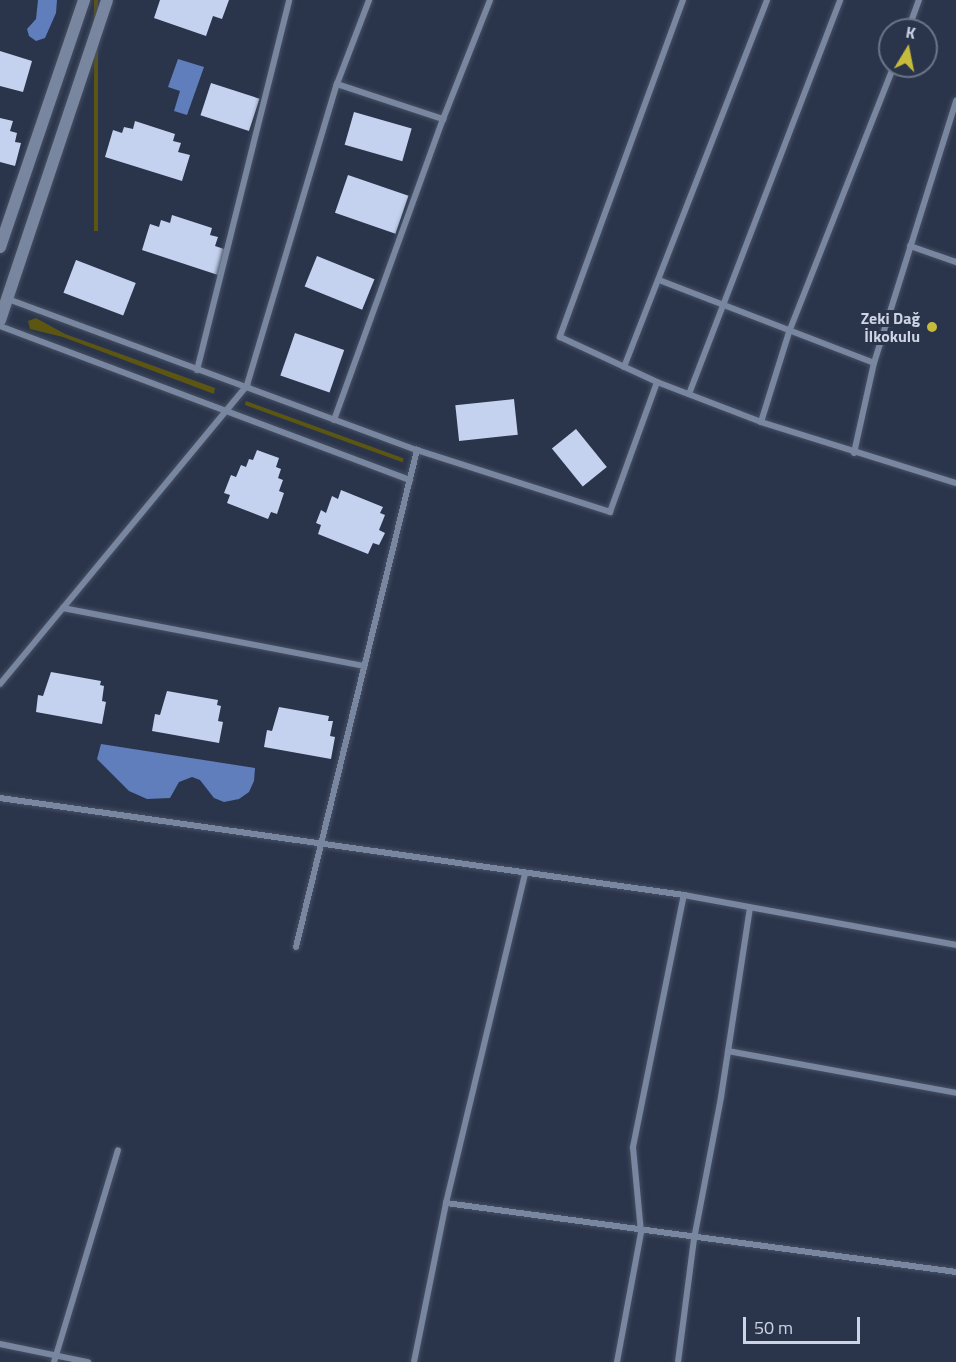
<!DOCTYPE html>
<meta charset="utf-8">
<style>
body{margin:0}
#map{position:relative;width:956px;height:1362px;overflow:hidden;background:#2a354c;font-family:"Titillium Web",sans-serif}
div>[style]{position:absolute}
.green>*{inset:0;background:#5c5612;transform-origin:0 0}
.water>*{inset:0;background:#607dbc}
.building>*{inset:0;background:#c4d2ef;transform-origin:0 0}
.roads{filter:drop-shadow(0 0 2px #475063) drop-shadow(0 0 2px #475063)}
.minor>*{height:6px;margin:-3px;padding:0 3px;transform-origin:3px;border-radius:3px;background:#7986a0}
.secondary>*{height:12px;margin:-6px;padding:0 6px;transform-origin:6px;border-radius:6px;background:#7986a0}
.dots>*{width:16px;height:16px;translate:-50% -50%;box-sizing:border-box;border:3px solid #2a354c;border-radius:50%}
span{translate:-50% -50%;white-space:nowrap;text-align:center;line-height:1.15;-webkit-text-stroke:6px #2a354c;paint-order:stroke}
.poi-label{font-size:16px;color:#cdd4e3;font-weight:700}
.right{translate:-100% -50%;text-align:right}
.north{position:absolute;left:878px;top:18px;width:60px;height:60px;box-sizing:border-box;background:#2a354c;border:2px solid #6b7588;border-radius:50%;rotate:10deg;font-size:16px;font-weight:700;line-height:24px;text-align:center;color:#cdd4e3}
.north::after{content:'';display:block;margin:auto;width:21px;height:27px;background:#c7bb3c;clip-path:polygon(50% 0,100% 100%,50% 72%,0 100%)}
.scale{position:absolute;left:743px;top:1317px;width:117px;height:27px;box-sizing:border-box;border:3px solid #cdd4e3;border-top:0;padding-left:8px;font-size:18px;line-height:21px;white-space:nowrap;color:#cdd4e3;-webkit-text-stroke:4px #2a354c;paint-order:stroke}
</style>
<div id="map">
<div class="green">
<i style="left:94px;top:0;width:4px;height:231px"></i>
<i style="clip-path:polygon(36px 318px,65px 334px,215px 388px,214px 394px,63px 337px,30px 329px,28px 321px)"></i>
<i style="left:246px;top:401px;width:168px;height:4px;rotate:20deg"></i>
</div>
<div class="water">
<i style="clip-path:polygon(38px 0,57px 0,56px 13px,45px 38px,36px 41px,29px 36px,27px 29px,36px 19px)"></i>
<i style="clip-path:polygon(178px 59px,204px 67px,187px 115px,174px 111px,180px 91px,168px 87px)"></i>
<i style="clip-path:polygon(101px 744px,255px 768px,254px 781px,249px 792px,239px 799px,224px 802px,214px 798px,200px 780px,192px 777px,179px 782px,170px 798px,147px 799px,129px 791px,97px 759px)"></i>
</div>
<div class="building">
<i style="clip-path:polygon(160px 0,229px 0,222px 19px,213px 16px,206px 36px,154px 18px)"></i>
<i style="clip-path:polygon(0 51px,32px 61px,23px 92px,0 86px)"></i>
<i style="left:211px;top:83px;width:51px;height:34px;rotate:18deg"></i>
<i style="left:354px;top:112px;width:60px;height:34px;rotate:16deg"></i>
<i style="clip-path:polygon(0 118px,13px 121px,10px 131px,17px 133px,15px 142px,21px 143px,15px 166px,0 162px)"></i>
<i style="clip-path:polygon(135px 121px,175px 134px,173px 141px,181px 143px,178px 152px,190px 155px,182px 181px,105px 157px,113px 130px,122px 133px,124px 127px,133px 129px)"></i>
<i style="left:348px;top:175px;width:64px;height:40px;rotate:19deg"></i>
<i style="clip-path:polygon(172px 215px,212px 228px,210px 235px,218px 237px,215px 246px,227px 250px,218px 275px,142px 250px,150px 224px,159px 227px,161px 220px,170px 223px)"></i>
<i style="left:317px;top:256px;width:62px;height:33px;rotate:22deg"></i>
<i style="left:76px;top:260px;width:64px;height:35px;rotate:21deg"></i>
<i style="left:295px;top:333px;width:52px;height:45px;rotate:19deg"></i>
<i style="left:514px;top:399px;width:36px;height:59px;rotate:84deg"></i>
<i style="left:576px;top:429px;width:49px;height:31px;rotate:51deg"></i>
<i style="clip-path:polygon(257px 450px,279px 458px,276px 467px,281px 469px,278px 478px,283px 480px,279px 491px,284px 493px,277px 514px,271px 512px,268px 519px,227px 503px,230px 495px,224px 493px,231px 475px,236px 477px,241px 465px,246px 467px,249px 459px,253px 460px)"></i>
<i style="clip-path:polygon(341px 490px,383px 507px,380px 513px,385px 515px,379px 530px,385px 533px,379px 545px,373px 543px,368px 554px,318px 534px,321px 525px,316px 523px,321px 510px,326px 513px,332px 496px,338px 499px)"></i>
<i style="clip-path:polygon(51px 672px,101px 681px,100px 685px,104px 686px,102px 701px,106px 702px,102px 724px,36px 712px,38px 695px,43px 696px)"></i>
<i style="clip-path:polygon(167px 691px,218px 700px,217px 705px,221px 706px,218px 721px,223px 722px,219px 743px,152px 731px,155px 714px,160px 715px)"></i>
<i style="clip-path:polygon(279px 707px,329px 716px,328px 721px,333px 721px,330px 736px,335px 737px,331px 759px,264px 747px,267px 730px,272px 731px)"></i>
</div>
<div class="roads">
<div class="minor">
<i style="left:683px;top:0;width:359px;rotate:110.1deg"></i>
<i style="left:560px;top:337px;width:107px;rotate:24.9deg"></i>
<i style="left:657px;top:382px;width:111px;rotate:21deg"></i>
<i style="left:761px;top:422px;width:204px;rotate:17.4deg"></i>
<i style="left:908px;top:30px;width:32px;rotate:-70deg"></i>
<i style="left:337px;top:84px;width:112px;rotate:18.3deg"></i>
<i style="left:910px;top:246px;width:49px;rotate:19.2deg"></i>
<i style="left:659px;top:280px;width:230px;rotate:21.1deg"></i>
<i style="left:8px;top:299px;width:436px;rotate:20.3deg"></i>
<i style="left:417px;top:450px;width:203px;rotate:17.8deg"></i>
<i style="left:610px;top:512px;width:138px;rotate:-70.1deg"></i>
<i style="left:0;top:326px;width:438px;rotate:20.6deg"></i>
<i style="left:624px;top:367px;width:394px;rotate:-68.7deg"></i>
<i style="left:197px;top:370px;width:381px;rotate:-76deg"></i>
<i style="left:689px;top:394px;width:422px;rotate:-69deg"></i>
<i style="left:334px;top:420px;width:320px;rotate:-70.1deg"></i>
<i style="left:443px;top:119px;width:128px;rotate:-68.4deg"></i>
<i style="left:761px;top:422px;width:94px;rotate:-72.7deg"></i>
<i style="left:789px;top:332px;width:286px;rotate:-68.5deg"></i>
<i style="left:854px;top:453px;width:92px;rotate:-77.5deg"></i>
<i style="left:874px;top:363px;width:275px;rotate:-72.6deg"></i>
<i style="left:63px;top:608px;width:307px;rotate:10.9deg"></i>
<i style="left:0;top:684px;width:388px;rotate:-50.4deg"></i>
<i style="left:247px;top:385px;width:314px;rotate:-73.4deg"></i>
<i style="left:337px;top:84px;width:90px;rotate:-69.1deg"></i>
<i style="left:0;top:798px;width:691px;rotate:8.07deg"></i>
<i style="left:684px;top:895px;width:277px;rotate:10.4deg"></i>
<i style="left:296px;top:947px;width:512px;rotate:-76.32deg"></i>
<i style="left:728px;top:1051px;width:232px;rotate:10.4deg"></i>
<i style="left:446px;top:1203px;width:515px;rotate:7.7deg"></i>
<i style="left:0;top:1344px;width:90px;rotate:11.6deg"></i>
<i style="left:54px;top:1362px;width:221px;rotate:-73.2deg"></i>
<i style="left:414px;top:1362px;width:162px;rotate:-78.6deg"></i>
<i style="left:446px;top:1203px;width:339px;rotate:-76.5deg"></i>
<i style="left:617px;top:1362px;width:132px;rotate:-79.5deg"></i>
<i style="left:641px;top:1232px;width:85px;rotate:-95.4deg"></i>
<i style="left:633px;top:1147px;width:257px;rotate:-78.6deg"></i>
<i style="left:678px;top:1362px;width:124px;rotate:-82.6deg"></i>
<i style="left:694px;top:1239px;width:145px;rotate:-79.2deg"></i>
<i style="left:721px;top:1097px;width:191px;rotate:-81.3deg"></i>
</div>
<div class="secondary">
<i style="left:0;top:247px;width:261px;rotate:-71.2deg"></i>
<i style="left:0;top:320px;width:337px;rotate:-71.5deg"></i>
</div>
</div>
<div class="dots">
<i style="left:932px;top:327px;background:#c7bb3c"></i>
</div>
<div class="poi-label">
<span class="right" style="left:920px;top:327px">Zeki Dağ<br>İlkokulu</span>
</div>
<div class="north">K</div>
<div class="scale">50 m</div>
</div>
